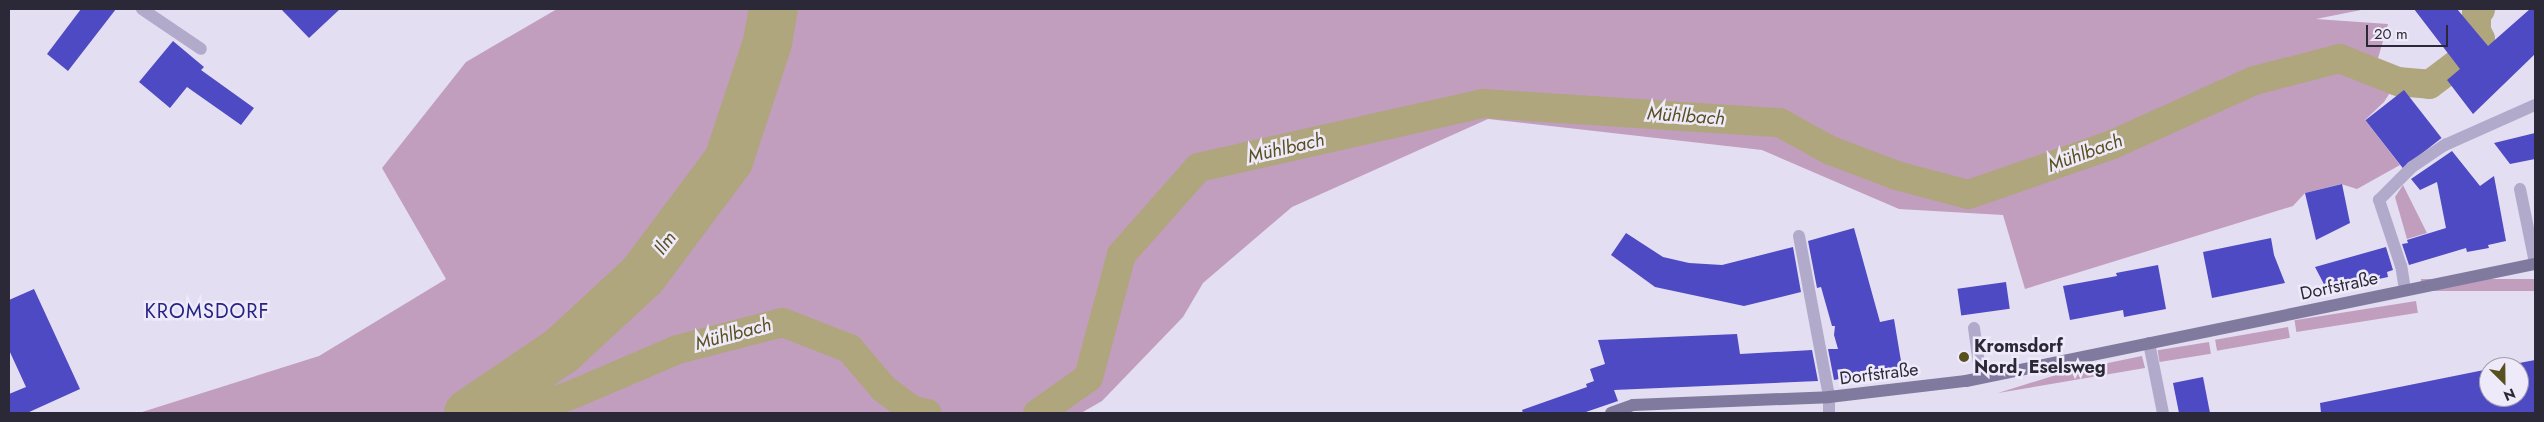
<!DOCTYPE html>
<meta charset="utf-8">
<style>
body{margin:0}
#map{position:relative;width:2544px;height:422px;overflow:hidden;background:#e4def2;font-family:Jost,sans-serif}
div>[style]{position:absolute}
.green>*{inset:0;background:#c19ebd;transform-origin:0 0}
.canal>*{height:29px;margin:-14.5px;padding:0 14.5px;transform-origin:14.5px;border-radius:14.5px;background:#afa67d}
.river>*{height:49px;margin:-24.5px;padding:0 24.5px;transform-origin:24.5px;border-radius:24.5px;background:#afa67d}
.building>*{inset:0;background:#4e4ac3;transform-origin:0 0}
.lane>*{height:12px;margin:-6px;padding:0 6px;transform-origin:6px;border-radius:6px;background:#b2aaca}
.street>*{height:12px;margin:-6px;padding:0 6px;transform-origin:6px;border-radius:6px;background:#b2aaca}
.secondary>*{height:12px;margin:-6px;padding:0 6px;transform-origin:6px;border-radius:6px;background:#807b9e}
.dots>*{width:14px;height:14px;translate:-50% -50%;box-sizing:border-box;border:2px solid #efeafa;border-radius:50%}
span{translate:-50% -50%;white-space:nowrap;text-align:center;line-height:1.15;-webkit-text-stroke:5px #efeafa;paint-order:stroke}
.street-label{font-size:18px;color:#2b2938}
.poi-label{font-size:18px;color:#2b2938;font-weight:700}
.left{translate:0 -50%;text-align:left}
.water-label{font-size:19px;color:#59501f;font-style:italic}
.quarter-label{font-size:20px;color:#262485;letter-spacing:1px}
.frame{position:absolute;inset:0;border:10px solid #2b2938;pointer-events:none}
.north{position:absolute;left:2479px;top:357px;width:50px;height:50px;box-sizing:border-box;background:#efeafa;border:1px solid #a19dac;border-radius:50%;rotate:157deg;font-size:14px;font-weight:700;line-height:20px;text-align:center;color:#2b2938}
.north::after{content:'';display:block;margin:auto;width:18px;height:22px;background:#59501f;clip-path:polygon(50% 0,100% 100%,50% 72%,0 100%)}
.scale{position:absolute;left:2366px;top:25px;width:82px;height:22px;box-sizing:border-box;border:2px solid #2b2938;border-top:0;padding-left:6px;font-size:15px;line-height:18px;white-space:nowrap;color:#2b2938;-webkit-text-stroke:4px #efeafa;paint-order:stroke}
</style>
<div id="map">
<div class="green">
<i style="clip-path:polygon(557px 9px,2366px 9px,2316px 19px,2388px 24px,2371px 82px,2391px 91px,2384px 102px,2365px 120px,2400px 165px,2357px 189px,2341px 184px,2305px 193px,2293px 206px,2025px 289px,2003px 215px,1899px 209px,1762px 150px,1488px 119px,1292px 207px,1203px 283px,1183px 317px,1102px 401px,1081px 413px,139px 413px,319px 356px,446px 279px,382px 168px,466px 62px)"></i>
<i style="clip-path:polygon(2403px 185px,2427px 233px,2407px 239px,2395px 197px)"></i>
<i style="left:2535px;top:279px;width:12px;height:114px;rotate:90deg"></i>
<i style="left:2416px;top:301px;width:12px;height:123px;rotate:81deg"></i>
<i style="left:2288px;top:327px;width:11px;height:74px;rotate:80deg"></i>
<i style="left:2209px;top:342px;width:12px;height:52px;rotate:81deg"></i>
<i style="clip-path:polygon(2142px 356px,2145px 368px,1998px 393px,2069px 371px)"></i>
</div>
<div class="canal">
<i style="left:2476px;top:51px;width:13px;rotate:-72deg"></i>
<i style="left:2480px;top:39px;width:10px;rotate:-114deg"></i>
<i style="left:2476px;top:30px;width:18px;rotate:-90deg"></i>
<i style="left:2476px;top:12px;width:5px;rotate:-37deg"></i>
<i style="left:519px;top:413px;width:56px;rotate:-19.7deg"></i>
<i style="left:572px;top:394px;width:114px;rotate:-23.2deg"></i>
<i style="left:677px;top:349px;width:108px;rotate:-14.4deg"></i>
<i style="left:782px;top:322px;width:72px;rotate:21.2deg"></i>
<i style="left:849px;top:348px;width:52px;rotate:49.6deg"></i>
<i style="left:883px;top:388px;width:36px;rotate:37deg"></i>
<i style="left:912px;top:410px;width:15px;rotate:11deg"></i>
<i style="left:1037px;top:413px;width:62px;rotate:-35.2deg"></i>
<i style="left:1088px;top:377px;width:127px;rotate:-75deg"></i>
<i style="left:1121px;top:254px;width:116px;rotate:-48.5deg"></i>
<i style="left:1198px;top:167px;width:292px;rotate:-12.7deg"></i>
<i style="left:1483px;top:103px;width:297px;rotate:3.7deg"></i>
<i style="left:1779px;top:122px;width:58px;rotate:28.8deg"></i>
<i style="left:1830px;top:150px;width:71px;rotate:20.7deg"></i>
<i style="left:1896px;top:175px;width:74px;rotate:14.8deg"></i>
<i style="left:1968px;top:194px;width:152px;rotate:-19.1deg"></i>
<i style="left:2112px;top:144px;width:156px;rotate:-24.3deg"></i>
<i style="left:2254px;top:80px;width:88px;rotate:-14.5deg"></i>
<i style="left:2339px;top:58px;width:62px;rotate:21.6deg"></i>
<i style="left:2397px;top:81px;width:32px;rotate:5deg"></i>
<i style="left:2429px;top:84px;width:34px;rotate:-37deg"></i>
</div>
<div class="river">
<i style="left:468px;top:413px;width:114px;rotate:-34.2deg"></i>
<i style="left:562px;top:349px;width:109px;rotate:-42.8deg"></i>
<i style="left:642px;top:275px;width:144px;rotate:-53.2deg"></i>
<i style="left:728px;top:160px;width:124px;rotate:-71.7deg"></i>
<i style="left:767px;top:42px;width:34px;rotate:-80deg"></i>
</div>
<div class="building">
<i style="clip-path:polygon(81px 9px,116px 9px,68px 71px,47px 54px)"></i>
<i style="clip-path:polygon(281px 9px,340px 9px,309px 38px)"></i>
<i style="clip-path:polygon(2414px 9px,2457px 9px,2488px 46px,2530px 9px,2535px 9px,2535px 54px,2473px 114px,2447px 80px,2460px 69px)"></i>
<i style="clip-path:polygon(173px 41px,204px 67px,201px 70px,254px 108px,241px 125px,187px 87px,170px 108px,139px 82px)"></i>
<i style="left:2404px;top:90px;width:61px;height:49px;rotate:52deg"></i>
<i style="clip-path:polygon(2535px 133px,2535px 159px,2510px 164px,2494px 143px)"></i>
<i style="clip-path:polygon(2452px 151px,2480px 186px,2494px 176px,2506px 241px,2488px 245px,2489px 248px,2467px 252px,2466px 248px,2409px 265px,2402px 244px,2408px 243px,2407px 240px,2446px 228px,2437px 182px,2420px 190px,2411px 179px)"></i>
<i style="clip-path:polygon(2342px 184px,2350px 223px,2316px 240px,2305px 193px)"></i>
<i style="clip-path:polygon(1854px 228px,1880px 322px,1894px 319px,1902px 367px,1834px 380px,1828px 349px,1838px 349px,1834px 335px,1835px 326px,1832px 326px,1821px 287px,1817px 288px,1808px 241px)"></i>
<i style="clip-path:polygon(1626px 233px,1663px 257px,1689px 263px,1722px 265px,1793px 247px,1801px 292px,1744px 306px,1655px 287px,1611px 255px)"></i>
<i style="clip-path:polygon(2271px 238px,2274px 255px,2285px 283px,2212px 298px,2203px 252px)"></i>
<i style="clip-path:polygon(2386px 247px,2393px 270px,2387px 272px,2388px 277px,2327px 290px,2315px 267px)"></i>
<i style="clip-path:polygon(2158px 265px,2166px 309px,2124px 317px,2123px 310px,2070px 320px,2063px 286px,2117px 276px,2116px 273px)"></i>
<i style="left:2006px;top:282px;width:27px;height:49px;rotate:82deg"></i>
<i style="clip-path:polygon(34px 289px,80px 389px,27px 413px,9px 413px,9px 394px,26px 387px,9px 350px,9px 300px)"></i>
<i style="clip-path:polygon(1737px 334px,1740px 354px,1812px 350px,1818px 381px,1614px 390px,1618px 401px,1583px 413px,1523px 413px,1522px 410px,1587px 387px,1586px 384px,1594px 381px,1590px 369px,1605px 364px,1598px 340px)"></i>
<i style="clip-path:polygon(2535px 360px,2535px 413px,2321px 413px,2320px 403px,2489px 369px,2489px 397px,2519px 397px,2519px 367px,2498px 367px)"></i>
<i style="clip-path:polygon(2203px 377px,2210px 413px,2179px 413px,2173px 383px)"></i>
</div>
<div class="lane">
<i style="left:2520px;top:189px;width:76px;rotate:78.5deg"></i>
<i style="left:1799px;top:236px;width:164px;rotate:79.4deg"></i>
<i style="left:2405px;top:290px;width:24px;rotate:-99deg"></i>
<i style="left:2401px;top:266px;width:70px;rotate:-108.4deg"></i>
<i style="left:2379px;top:200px;width:47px;rotate:-45deg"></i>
<i style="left:2412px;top:167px;width:40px;rotate:-34deg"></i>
<i style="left:2445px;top:145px;width:98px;rotate:-24deg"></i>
<i style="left:1974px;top:328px;width:50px;rotate:82deg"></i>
<i style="left:2149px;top:343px;width:71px;rotate:78.7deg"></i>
</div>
<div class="street">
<i style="left:142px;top:9px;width:71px;rotate:34.1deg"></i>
<i style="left:1829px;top:397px;width:16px;rotate:90deg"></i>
</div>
<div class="secondary">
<i style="left:1611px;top:413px;width:23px;rotate:-20deg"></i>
<i style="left:1633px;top:405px;width:196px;rotate:-2.3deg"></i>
<i style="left:1829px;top:397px;width:138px;rotate:-6.7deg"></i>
<i style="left:1966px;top:381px;width:581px;rotate:-11.62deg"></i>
</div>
<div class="dots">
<i style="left:1964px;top:357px;background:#59501f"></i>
</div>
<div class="street-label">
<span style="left:2339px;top:286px;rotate:-12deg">Dorfstraße</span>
<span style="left:1879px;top:374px;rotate:-7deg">Dorfstraße</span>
</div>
<div class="poi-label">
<span class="left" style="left:1974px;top:357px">Kromsdorf<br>Nord, Eselsweg</span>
</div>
<div class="water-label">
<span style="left:1686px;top:116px;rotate:4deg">Mühlbach</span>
<span style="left:1286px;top:148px;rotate:-13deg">Mühlbach</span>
<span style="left:2085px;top:153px;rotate:-20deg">Mühlbach</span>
<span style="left:665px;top:243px;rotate:-53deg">Ilm</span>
<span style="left:733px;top:334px;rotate:-15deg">Mühlbach</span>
</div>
<div class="quarter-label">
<span style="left:207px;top:311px">KROMSDORF</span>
</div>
<div class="frame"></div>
<div class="north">N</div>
<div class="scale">20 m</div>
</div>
